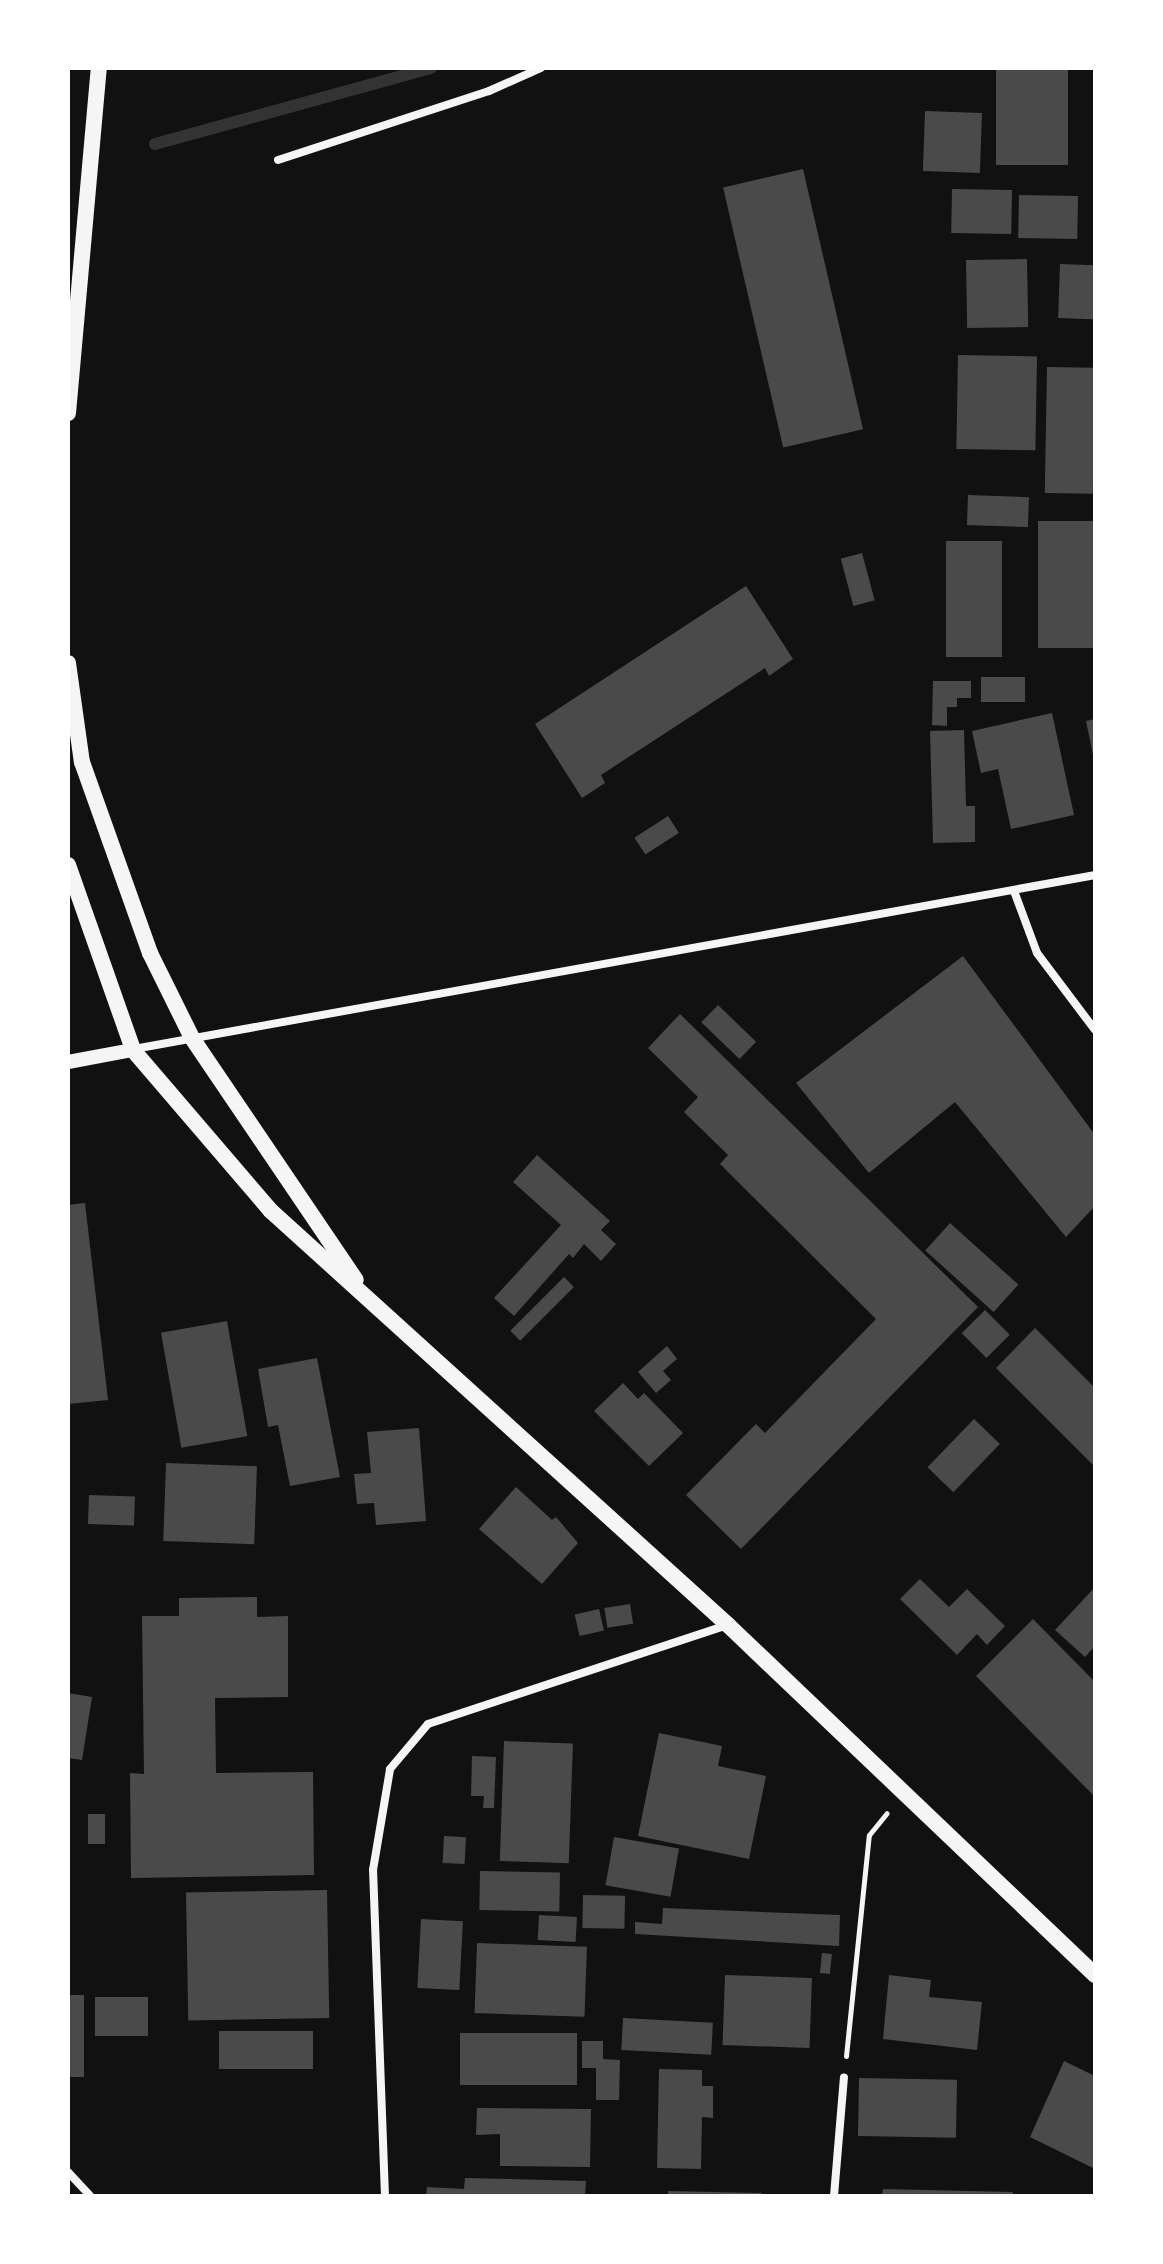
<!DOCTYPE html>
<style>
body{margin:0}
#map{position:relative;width:1163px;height:2264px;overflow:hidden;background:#111;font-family:"IBM Plex Serif",serif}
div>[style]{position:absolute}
.stream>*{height:12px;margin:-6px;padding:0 6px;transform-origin:6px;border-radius:6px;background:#333}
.building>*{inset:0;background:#4a4a4a;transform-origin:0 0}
.path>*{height:5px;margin:-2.5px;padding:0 2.5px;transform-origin:2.5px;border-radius:2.5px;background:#f5f5f5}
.minor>*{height:8px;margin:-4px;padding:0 4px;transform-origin:4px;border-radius:4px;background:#f5f5f5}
.tertiary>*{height:14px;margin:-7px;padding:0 7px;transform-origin:7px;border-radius:7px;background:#f5f5f5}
.secondary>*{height:16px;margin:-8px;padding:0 8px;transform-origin:8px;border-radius:8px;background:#f5f5f5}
span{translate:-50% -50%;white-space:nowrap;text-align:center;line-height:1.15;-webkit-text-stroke:8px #fff;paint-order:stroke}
.frame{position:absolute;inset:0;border:70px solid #fff;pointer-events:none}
</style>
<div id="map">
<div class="stream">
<i style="left:155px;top:144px;width:286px;rotate:-15.4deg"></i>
</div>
<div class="building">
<i style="left:996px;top:68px;width:72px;height:97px"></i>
<i style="left:925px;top:111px;width:57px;height:60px;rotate:2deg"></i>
<i style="left:803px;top:169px;width:267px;height:82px;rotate:77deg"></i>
<i style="left:952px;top:189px;width:60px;height:44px;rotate:1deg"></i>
<i style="left:1019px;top:195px;width:59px;height:43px;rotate:1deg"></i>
<i style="left:1027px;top:259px;width:68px;height:61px;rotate:89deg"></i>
<i style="left:1060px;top:264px;width:35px;height:54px;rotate:2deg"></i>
<i style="left:958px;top:355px;width:79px;height:94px;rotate:1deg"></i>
<i style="left:1047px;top:367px;width:48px;height:126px;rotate:1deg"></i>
<i style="left:968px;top:495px;width:61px;height:30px;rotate:2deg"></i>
<i style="left:1038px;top:521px;width:57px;height:127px"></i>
<i style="left:946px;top:541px;width:56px;height:116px"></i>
<i style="left:862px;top:553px;width:49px;height:22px;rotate:75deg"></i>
<i style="clip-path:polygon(746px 586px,793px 659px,769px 676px,765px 668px,601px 775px,605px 783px,582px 798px,535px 724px)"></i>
<i style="left:981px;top:677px;width:44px;height:25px"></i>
<i style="clip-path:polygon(933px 681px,971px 681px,971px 698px,957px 698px,957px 707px,947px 707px,947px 726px,932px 725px)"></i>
<i style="clip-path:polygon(1052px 713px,1074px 815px,1011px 829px,998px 769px,981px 773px,972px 731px)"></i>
<i style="clip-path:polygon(1095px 719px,1095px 760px,1094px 760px,1086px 721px)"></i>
<i style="clip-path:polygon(964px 730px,966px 806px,975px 806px,975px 842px,933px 843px,930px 731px)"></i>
<i style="left:668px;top:816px;width:20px;height:40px;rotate:57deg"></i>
<i style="clip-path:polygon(963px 956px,1095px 1135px,1095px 1206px,1066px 1237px,955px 1102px,869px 1173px,796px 1083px)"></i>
<i style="left:718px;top:1005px;width:53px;height:24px;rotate:44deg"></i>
<i style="clip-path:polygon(680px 1014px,978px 1307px,741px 1549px,686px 1495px,756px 1424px,765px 1433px,876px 1319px,720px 1164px,728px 1155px,684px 1112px,698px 1097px,648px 1048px)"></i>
<i style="clip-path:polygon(537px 1155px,610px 1221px,601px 1230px,616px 1244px,601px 1261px,584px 1244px,573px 1258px,569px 1254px,514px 1316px,494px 1298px,561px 1225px,513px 1182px)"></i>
<i style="clip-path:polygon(85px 1203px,108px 1400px,68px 1404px,68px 1205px)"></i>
<i style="left:950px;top:1223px;width:92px;height:37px;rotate:42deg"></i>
<i style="left:564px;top:1277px;width:14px;height:76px;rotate:45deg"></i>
<i style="left:985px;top:1310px;width:35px;height:33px;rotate:45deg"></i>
<i style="left:227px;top:1321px;width:117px;height:67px;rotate:80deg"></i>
<i style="clip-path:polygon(1035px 1328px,1095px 1388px,1095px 1467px,996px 1368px)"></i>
<i style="clip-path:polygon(667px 1346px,677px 1359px,663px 1371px,671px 1380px,656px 1393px,638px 1372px)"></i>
<i style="clip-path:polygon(317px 1358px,340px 1477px,290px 1486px,278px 1425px,268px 1427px,258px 1369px)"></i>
<i style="clip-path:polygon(623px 1383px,638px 1399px,644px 1393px,683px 1433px,649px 1466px,594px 1411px)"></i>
<i style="left:974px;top:1419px;width:36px;height:67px;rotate:44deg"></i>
<i style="clip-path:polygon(419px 1428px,426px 1521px,376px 1525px,374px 1503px,357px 1504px,354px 1474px,371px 1473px,367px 1432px)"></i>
<i style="left:166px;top:1463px;width:91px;height:78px;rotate:2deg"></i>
<i style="clip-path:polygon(516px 1487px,552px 1520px,556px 1517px,578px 1543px,542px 1584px,479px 1529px)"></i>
<i style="left:89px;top:1495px;width:46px;height:29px;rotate:2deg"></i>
<i style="clip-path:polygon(920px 1579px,949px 1607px,967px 1589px,1005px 1626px,987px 1645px,977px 1634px,957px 1655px,900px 1599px)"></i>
<i style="clip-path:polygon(1095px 1587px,1095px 1646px,1085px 1657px,1055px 1630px)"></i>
<i style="clip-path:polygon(257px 1597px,257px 1617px,288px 1616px,288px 1697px,215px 1698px,216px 1773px,313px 1772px,314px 1875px,131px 1878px,130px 1773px,144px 1774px,142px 1616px,179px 1616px,179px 1598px)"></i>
<i style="left:630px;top:1604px;width:20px;height:26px;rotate:81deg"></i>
<i style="left:599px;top:1609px;width:22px;height:25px;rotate:77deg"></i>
<i style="clip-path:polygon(1033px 1619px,1095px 1682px,1095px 1797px,976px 1676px)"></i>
<i style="clip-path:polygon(68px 1693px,92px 1697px,82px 1760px,68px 1758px)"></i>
<i style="clip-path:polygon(659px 1733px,722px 1746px,718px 1766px,766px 1776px,749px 1859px,638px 1836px)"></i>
<i style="left:504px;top:1741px;width:69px;height:120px;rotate:2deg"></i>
<i style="clip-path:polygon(472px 1756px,496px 1757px,494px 1808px,483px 1808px,484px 1796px,471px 1796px)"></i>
<i style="left:88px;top:1814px;width:17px;height:30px"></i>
<i style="left:444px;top:1836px;width:22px;height:27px;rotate:3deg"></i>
<i style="left:614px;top:1837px;width:66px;height:49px;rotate:10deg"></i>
<i style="left:480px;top:1871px;width:80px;height:39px;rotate:1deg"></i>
<i style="left:327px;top:1890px;width:128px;height:141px;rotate:89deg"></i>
<i style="left:583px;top:1895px;width:42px;height:33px;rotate:1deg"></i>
<i style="clip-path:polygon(663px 1908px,840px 1915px,839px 1946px,635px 1934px,635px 1922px,662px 1924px)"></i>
<i style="left:539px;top:1915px;width:38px;height:25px;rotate:3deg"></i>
<i style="left:421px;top:1919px;width:42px;height:69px;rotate:3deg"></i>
<i style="left:477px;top:1943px;width:110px;height:70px;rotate:2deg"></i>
<i style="left:822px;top:1953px;width:10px;height:20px;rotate:6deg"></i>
<i style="left:725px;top:1975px;width:87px;height:70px;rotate:2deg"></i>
<i style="clip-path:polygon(889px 1975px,931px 1980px,929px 1997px,982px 2002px,977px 2050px,883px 2039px)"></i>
<i style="left:68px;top:1995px;width:16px;height:82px"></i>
<i style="left:148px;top:1997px;width:39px;height:53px;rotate:90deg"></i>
<i style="left:623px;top:2018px;width:90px;height:32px;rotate:3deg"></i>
<i style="left:313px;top:2031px;width:38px;height:94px;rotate:90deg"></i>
<i style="left:460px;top:2033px;width:117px;height:52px"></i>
<i style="clip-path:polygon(582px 2041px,603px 2041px,603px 2059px,620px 2060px,619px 2100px,596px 2100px,596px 2068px,582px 2068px)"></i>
<i style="clip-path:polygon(1064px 2061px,1095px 2076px,1095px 2169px,1030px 2137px)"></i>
<i style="clip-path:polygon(659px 2069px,702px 2070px,702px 2086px,713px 2086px,713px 2118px,702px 2117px,701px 2169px,657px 2168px)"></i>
<i style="left:859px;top:2078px;width:98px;height:58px;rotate:1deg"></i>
<i style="clip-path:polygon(477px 2108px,591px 2109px,590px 2167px,500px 2166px,500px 2134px,476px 2135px)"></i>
<i style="clip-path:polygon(465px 2178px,586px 2181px,585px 2196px,426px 2196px,427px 2187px,464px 2189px)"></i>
<i style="clip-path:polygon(883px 2189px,1013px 2192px,1013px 2196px,882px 2196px)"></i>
<i style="clip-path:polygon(668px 2191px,762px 2193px,762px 2196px,668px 2196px)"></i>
</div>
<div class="path">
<i style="left:846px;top:2056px;width:222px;rotate:-84.1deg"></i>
<i style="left:869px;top:1835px;width:28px;rotate:-51deg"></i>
</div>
<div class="minor">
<i style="left:278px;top:160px;width:222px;rotate:-18.1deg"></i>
<i style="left:489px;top:91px;width:57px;rotate:-23.9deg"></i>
<i style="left:1014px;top:891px;width:66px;rotate:69.6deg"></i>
<i style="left:1037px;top:953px;width:96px;rotate:53deg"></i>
<i style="left:134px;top:1049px;width:977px;rotate:-10.26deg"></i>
<i style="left:68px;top:2172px;width:33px;rotate:47deg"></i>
<i style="left:385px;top:2196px;width:326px;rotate:-92.1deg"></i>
<i style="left:373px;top:1870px;width:102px;rotate:-80.4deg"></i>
<i style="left:390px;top:1769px;width:59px;rotate:-49.8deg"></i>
<i style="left:428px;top:1724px;width:315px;rotate:-18.3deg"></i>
<i style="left:834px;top:2196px;width:119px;rotate:-85.2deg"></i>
</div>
<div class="tertiary">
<i style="left:68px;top:1062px;width:66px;rotate:-10.5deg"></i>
</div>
<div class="secondary">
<i style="left:68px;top:413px;width:346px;rotate:-84.9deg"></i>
<i style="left:68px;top:663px;width:100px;rotate:82deg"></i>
<i style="left:82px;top:762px;width:203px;rotate:70.4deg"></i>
<i style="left:150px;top:953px;width:95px;rotate:63.7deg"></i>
<i style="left:192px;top:1038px;width:292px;rotate:55.9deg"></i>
<i style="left:68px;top:865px;width:196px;rotate:70.6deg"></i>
<i style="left:133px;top:1050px;width:212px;rotate:49.4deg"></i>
<i style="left:271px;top:1211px;width:617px;rotate:42.17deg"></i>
<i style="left:728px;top:1625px;width:507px;rotate:43.64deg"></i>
</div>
<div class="frame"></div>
</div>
